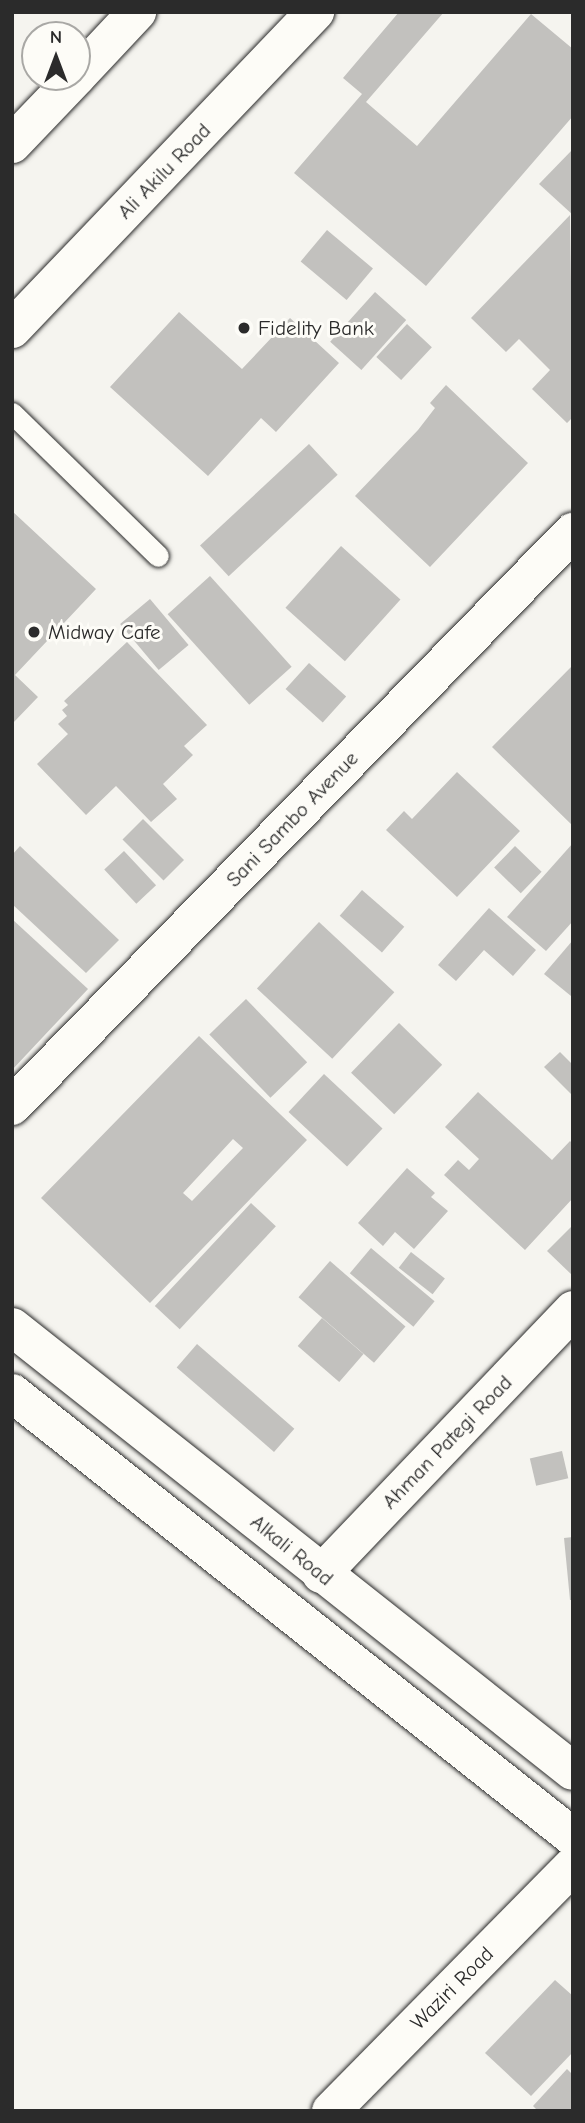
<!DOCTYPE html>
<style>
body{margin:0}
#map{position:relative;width:585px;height:2123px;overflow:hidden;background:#f5f4ef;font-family:"Comic Neue",sans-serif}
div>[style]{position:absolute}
.building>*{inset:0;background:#c2c1be;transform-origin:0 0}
.roads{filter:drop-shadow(0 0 2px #2b2b2b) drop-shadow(0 0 2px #2b2b2b)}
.lane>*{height:21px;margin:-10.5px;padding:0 10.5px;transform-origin:10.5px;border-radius:10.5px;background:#fdfcf7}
.street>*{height:38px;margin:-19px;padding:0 19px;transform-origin:19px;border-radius:19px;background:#fdfcf7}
.secondary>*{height:38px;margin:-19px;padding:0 19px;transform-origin:19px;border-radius:19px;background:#fdfcf7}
.primary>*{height:38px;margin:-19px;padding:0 19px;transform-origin:19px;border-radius:19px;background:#fdfcf7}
.dots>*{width:19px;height:19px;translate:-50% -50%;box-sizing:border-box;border:4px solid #fdfcf7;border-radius:50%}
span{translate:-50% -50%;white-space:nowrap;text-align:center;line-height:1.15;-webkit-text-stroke:6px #fdfcf7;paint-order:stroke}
.street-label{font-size:21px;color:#2b2b2b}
.poi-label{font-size:21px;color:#2b2b2b}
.left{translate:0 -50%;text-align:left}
.frame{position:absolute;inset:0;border:14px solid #2b2b2b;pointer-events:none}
.north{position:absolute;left:21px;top:21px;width:70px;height:70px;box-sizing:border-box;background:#fdfcf7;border:2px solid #a9a8a5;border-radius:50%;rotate:0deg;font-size:19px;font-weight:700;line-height:28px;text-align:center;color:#2b2b2b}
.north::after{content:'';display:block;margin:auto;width:24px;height:32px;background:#2b2b2b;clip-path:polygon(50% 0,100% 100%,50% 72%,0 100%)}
</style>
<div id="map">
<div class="building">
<i style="clip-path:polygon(399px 12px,444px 12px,366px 102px,417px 146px,531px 14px,573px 49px,573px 116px,426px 286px,294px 173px,362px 94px,343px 78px)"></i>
<i style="clip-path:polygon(573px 149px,573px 215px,539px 184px)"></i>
<i style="clip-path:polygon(570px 215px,573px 417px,567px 423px,532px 389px,550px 370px,519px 339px,506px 352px,471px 318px)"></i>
<i style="left:327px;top:230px;width:60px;height:41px;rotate:40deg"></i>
<i style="left:375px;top:292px;width:42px;height:67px;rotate:42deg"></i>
<i style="clip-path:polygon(179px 312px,242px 369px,290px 318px,339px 363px,276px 432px,261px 418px,208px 476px,110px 387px)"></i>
<i style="left:407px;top:324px;width:34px;height:45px;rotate:43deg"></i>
<i style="clip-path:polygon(446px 385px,528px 463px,430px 567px,355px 496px,418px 430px,435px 408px,430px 403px)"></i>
<i style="left:309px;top:444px;width:42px;height:149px;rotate:47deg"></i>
<i style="clip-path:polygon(12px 511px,96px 589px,15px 675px,38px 697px,12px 724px)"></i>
<i style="left:341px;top:546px;width:80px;height:83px;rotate:42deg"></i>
<i style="left:210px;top:576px;width:122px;height:57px;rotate:48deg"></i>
<i style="left:150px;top:599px;width:60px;height:39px;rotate:50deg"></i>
<i style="clip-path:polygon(127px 642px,207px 725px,184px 746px,193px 755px,163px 784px,177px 799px,151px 822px,116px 786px,86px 815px,37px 764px,68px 734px,58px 724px,67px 716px,62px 710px,68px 705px,64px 701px)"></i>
<i style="left:309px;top:663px;width:50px;height:35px;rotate:42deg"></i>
<i style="clip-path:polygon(573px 665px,571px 769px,573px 826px,492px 747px)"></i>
<i style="clip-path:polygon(457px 772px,520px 831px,457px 897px,386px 830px,404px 811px,412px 819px)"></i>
<i style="left:143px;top:819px;width:58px;height:29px;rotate:45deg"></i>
<i style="clip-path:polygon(573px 843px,573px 921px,546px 951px,507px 917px)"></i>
<i style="clip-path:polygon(20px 846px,119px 940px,86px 973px,12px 904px,12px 855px)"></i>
<i style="left:515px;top:846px;width:37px;height:30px;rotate:44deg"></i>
<i style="left:124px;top:851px;width:47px;height:27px;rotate:47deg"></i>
<i style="left:362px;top:890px;width:56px;height:34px;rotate:41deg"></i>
<i style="clip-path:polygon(489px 908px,536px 950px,513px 976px,484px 950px,456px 981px,438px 965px)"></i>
<i style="clip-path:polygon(12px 919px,88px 989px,12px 1070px)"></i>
<i style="left:319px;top:922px;width:103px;height:91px;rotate:43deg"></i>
<i style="clip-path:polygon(573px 940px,573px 994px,571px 996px,544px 974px)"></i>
<i style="left:246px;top:999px;width:88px;height:51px;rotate:46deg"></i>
<i style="left:399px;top:1023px;width:60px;height:69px;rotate:44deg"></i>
<i style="clip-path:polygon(evenodd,199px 1036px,307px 1140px,150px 1303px,41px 1198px,199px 1036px,233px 1139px,243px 1148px,192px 1201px,183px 1193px,233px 1139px)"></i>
<i style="clip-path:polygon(560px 1052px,573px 1065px,573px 1096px,544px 1067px)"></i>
<i style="left:324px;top:1074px;width:80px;height:52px;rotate:43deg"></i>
<i style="clip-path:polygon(478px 1092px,552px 1160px,570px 1141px,573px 1144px,573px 1198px,525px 1250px,444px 1175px,458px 1160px,469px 1170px,479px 1159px,445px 1127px)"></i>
<i style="clip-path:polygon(407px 1168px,435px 1193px,431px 1197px,448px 1211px,414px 1249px,395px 1232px,383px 1246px,358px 1223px)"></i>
<i style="left:251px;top:1203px;width:34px;height:141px;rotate:43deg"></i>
<i style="clip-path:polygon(573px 1225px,573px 1276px,547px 1251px)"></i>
<i style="left:371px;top:1248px;width:83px;height:33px;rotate:40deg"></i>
<i style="left:411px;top:1252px;width:43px;height:20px;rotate:38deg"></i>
<i style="left:330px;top:1261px;width:100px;height:48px;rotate:41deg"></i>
<i style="left:322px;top:1318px;width:55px;height:37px;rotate:41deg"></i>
<i style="left:197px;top:1344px;width:129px;height:31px;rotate:41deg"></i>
<i style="left:562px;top:1451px;width:28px;height:33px;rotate:77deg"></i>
<i style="clip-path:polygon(573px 1537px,573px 1600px,570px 1600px,564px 1538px)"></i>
<i style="clip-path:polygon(555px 1980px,573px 1996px,573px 2052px,531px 2096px,485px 2053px)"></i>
<i style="clip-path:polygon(567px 2069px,573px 2075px,573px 2111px,538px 2111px,533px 2106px)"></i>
</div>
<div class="roads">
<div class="lane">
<i style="left:12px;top:413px;width:204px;rotate:44.4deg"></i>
</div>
<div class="street">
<i style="left:12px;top:1106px;width:803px;rotate:-45.66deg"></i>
<i style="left:321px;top:1574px;width:365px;rotate:-46.3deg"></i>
<i style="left:331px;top:2111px;width:344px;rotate:-45.4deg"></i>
</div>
<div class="secondary">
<i style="left:12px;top:1327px;width:715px;rotate:38.36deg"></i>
<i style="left:12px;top:1393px;width:715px;rotate:38.36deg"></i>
</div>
<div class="primary">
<i style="left:77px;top:76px;width:88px;rotate:-46.8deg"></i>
<i style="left:12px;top:144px;width:93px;rotate:-46.3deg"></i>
<i style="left:12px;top:329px;width:439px;rotate:-46.3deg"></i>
</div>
</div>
<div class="dots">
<i style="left:244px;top:328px;background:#2b2b2b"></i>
<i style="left:34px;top:632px;background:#2b2b2b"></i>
</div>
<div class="street-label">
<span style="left:164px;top:171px;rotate:-46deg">Ali Akilu Road</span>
<span style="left:292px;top:819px;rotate:-46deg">Sani Sambo Avenue</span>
<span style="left:447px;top:1442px;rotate:-46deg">Ahman Pategi Road</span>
<span style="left:292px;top:1550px;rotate:39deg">Alkali Road</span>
<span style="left:452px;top:1988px;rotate:-45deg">Waziri Road</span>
</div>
<div class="poi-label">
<span class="left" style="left:258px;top:328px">Fidelity Bank</span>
<span class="left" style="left:48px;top:632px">Midway Cafe</span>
</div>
<div class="frame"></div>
<div class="north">N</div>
</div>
